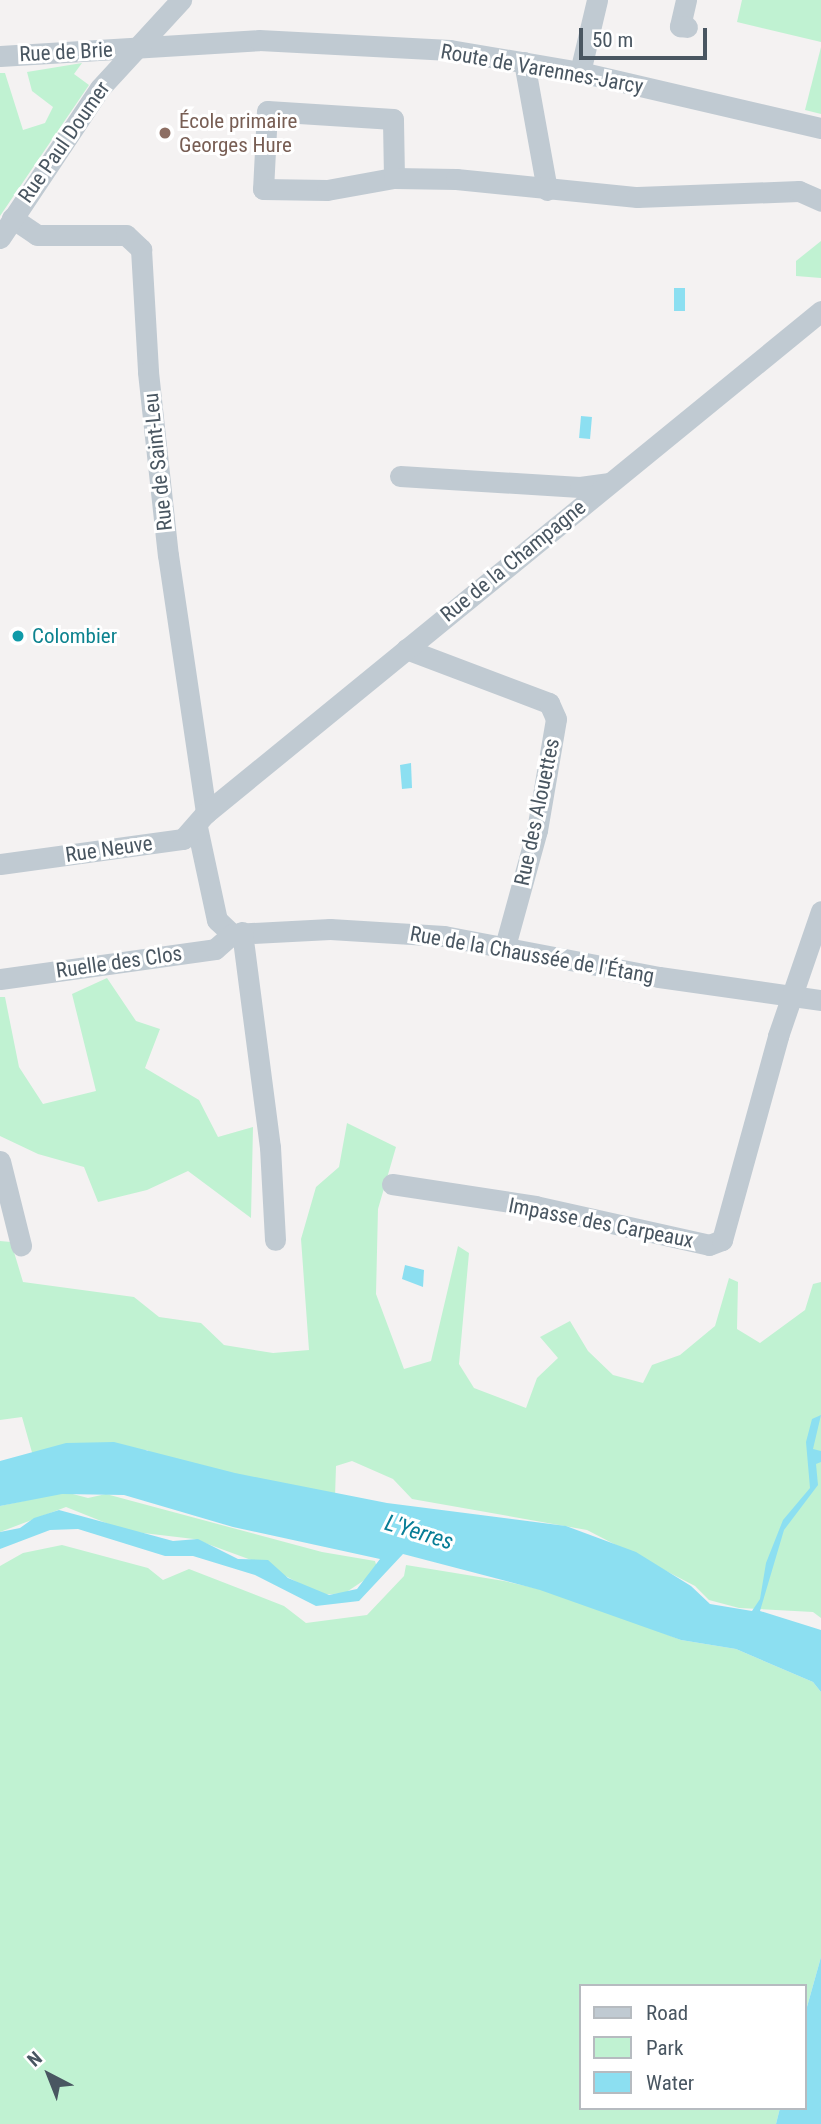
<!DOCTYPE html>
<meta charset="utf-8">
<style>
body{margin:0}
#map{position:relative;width:821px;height:2124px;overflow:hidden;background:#f4f2f2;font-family:"Roboto Condensed",sans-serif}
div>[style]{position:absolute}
.green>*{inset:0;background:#c0f2d2}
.water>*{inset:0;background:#8cdff1;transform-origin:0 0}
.minor>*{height:21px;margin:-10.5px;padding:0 10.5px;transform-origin:10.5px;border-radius:10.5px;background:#c0cad2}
.dots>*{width:19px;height:19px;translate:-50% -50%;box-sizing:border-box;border:4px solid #fff;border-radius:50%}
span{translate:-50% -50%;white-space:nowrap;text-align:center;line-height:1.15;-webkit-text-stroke:6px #fff;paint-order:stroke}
.street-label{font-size:21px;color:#495661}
.education-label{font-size:21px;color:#785e54}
.left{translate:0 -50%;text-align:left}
.culture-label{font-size:21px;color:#0d838f}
.water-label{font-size:23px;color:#077d96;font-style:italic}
.legend{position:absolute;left:579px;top:1984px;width:228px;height:126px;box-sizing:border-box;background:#fff;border:2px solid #b6bbc0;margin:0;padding:9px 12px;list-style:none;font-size:21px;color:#495661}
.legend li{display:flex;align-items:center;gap:14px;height:35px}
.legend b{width:35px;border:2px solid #b6bbc0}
.north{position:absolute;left:14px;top:2040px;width:70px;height:70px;-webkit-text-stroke:5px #fff;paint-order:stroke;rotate:318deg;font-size:19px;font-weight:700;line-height:28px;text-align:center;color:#495661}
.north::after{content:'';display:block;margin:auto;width:24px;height:32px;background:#495661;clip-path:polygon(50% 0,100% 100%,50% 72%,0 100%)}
.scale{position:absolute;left:579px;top:28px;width:128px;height:32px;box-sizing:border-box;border:4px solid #495661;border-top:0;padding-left:9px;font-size:21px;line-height:24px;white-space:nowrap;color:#495661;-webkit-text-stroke:5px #fff;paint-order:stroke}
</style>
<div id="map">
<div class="green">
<i style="clip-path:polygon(742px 0,821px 0,821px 42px,737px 22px)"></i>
<i style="clip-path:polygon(821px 47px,821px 114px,805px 110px)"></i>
<i style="clip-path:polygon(82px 63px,74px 74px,89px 85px,0 216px,0 73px,5px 73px,23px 130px,45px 123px,53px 107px,32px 91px,27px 72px)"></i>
<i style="clip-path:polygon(821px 241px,821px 278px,796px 276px,796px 261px)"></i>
<i style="clip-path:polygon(107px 978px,136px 1021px,160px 1029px,145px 1068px,199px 1100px,218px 1137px,253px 1127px,251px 1218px,188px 1171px,147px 1190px,98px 1202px,84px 1167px,38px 1154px,0 1136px,0 997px,5px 997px,19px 1067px,43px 1104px,96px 1091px,72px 994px)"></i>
<i style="clip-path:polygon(347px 1123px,396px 1147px,378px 1209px,376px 1294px,404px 1369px,431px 1361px,458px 1246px,469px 1253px,459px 1364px,474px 1388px,526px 1408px,537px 1378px,558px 1358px,540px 1337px,570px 1321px,588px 1351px,613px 1375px,643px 1383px,652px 1365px,680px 1355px,715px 1326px,729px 1278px,738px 1282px,737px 1329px,760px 1343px,805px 1310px,813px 1284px,821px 1282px,821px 1618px,813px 1612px,739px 1608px,709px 1600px,695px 1586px,587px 1530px,412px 1499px,393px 1479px,352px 1461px,336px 1466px,335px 1497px,174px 1468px,147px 1450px,129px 1453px,73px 1443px,33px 1456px,22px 1417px,0 1420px,0 1241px,11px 1242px,23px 1282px,134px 1297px,159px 1317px,201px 1323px,224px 1345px,273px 1353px,309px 1350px,301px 1239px,316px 1187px,339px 1167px)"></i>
<i style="clip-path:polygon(65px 1492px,88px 1498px,106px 1494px,322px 1552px,375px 1561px,378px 1571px,345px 1593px,321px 1595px,265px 1565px,194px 1539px,126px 1531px,66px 1507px,0 1532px,0 1506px)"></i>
<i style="clip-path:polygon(62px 1545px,148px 1568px,163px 1580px,189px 1569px,284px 1606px,306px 1623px,367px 1615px,404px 1576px,406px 1565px,504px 1581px,566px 1595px,681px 1640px,736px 1649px,813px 1682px,821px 1692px,821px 1957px,805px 2014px,805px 1986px,581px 1986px,581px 2108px,780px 2108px,776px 2124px,0 2124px,0 1566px,23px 1553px)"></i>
</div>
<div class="water">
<i style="left:674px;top:288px;width:11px;height:23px"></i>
<i style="left:581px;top:416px;width:11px;height:22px;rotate:5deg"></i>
<i style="clip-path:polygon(411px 763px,412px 788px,402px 789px,400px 765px)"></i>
<i style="clip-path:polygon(405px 1265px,424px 1270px,423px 1287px,402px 1279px)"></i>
<i style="clip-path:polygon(821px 1415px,813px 1449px,821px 1451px,821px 1462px,816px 1464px,818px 1485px,784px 1530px,760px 1611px,821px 1630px,821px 1692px,813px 1682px,736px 1649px,681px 1640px,540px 1590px,403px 1554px,359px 1601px,316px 1606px,255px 1575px,193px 1556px,165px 1556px,78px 1529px,50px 1530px,0 1549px,0 1532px,20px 1528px,34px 1518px,59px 1510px,173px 1541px,198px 1539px,238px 1559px,268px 1560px,288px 1578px,329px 1595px,357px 1589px,380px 1559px,233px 1527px,124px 1495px,62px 1494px,0 1506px,0 1461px,66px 1443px,114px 1442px,235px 1473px,387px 1503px,566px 1526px,636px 1552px,691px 1586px,710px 1604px,752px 1611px,760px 1599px,766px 1563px,783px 1520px,810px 1488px,806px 1442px,812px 1419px)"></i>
<i style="clip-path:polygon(821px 1957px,821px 2124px,776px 2124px,780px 2108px,805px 2108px,805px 2014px)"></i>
</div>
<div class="minor">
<i style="left:686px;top:0;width:27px;rotate:103deg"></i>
<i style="left:680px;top:26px;width:7px;rotate:8deg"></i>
<i style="left:0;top:56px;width:259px;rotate:-3.5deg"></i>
<i style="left:259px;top:40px;width:191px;rotate:3deg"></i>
<i style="left:450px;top:50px;width:132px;rotate:9.6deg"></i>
<i style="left:580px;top:72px;width:247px;rotate:13.1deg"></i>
<i style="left:524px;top:62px;width:130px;rotate:79.8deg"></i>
<i style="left:580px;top:72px;width:74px;rotate:-76.7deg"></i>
<i style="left:394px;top:178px;width:59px;rotate:-91deg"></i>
<i style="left:393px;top:119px;width:126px;rotate:-176.4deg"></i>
<i style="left:267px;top:111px;width:78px;rotate:92.9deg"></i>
<i style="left:263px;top:189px;width:64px;rotate:0.9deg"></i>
<i style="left:327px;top:190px;width:68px;rotate:-10.2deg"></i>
<i style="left:394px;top:178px;width:62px;rotate:0.9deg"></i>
<i style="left:456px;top:179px;width:182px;rotate:5.7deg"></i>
<i style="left:637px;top:197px;width:162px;rotate:-2.1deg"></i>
<i style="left:799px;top:191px;width:24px;rotate:24deg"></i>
<i style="left:12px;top:218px;width:30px;rotate:34deg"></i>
<i style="left:37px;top:235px;width:89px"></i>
<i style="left:126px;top:235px;width:21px;rotate:43deg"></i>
<i style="left:141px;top:249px;width:123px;rotate:86.7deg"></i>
<i style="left:148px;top:372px;width:184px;rotate:83.8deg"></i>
<i style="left:168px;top:555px;width:261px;rotate:81.6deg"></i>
<i style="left:0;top:238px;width:180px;rotate:-56.3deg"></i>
<i style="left:100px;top:88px;width:120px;rotate:-47.4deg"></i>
<i style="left:400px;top:476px;width:180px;rotate:3.5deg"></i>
<i style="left:580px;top:487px;width:28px;rotate:-8deg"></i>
<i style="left:406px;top:649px;width:153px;rotate:20.7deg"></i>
<i style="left:549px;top:703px;width:17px;rotate:66deg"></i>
<i style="left:556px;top:719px;width:113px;rotate:99.7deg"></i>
<i style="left:537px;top:830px;width:120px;rotate:105.4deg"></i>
<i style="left:197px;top:827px;width:95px;rotate:77.9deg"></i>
<i style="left:217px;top:920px;width:21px;rotate:43deg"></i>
<i style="left:232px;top:934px;width:98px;rotate:-2.9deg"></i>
<i style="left:330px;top:929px;width:114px;rotate:3.5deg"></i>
<i style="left:444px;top:936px;width:219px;rotate:10.8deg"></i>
<i style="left:659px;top:977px;width:164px;rotate:8.1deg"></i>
<i style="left:0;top:864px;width:185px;rotate:-7.8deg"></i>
<i style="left:183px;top:839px;width:35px;rotate:-49deg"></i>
<i style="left:206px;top:813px;width:794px;rotate:-39.22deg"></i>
<i style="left:242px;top:932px;width:217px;rotate:82.6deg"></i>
<i style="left:270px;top:1147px;width:93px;rotate:86.9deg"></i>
<i style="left:0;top:979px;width:217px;rotate:-7.9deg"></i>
<i style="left:215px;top:949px;width:23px;rotate:-41deg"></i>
<i style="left:0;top:1161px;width:87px;rotate:76deg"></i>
<i style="left:392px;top:1184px;width:145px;rotate:8.7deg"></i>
<i style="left:535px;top:1206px;width:178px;rotate:12.6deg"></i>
<i style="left:709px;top:1245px;width:14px;rotate:-21deg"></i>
<i style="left:722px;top:1240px;width:212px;rotate:-74.6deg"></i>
<i style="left:778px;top:1036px;width:132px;rotate:-71deg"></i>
</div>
<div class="dots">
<i style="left:165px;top:133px;background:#8d6e63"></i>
<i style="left:18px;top:636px;background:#0f9aa8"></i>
</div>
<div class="street-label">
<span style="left:66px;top:52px;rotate:-3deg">Rue de Brie</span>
<span style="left:542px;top:69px;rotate:10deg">Route de Varennes-Jarcy</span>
<span style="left:64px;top:142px;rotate:-55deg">Rue Paul Doumer</span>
<span style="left:158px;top:462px;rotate:-96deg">Rue de Saint-Leu</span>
<span style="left:513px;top:561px;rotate:-39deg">Rue de la Champagne</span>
<span style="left:537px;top:812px;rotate:-78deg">Rue des Alouettes</span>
<span style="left:109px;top:849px;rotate:-8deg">Rue Neuve</span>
<span style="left:532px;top:955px;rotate:10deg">Rue de la Chaussée de l'Étang</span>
<span style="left:119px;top:962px;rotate:-8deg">Ruelle des Clos</span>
<span style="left:601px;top:1223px;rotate:11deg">Impasse des Carpeaux</span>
</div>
<div class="education-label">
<span class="left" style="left:179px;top:133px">École primaire<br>Georges Hure</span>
</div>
<div class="culture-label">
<span class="left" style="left:32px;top:636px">Colombier</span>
</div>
<div class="water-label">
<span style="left:419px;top:1533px;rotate:17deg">L'Yerres</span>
</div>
<ul class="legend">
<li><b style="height:9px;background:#c0cad2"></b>Road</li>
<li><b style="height:19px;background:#c0f2d2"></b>Park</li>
<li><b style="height:19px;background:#8cdff1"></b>Water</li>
</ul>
<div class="north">N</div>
<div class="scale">50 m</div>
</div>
